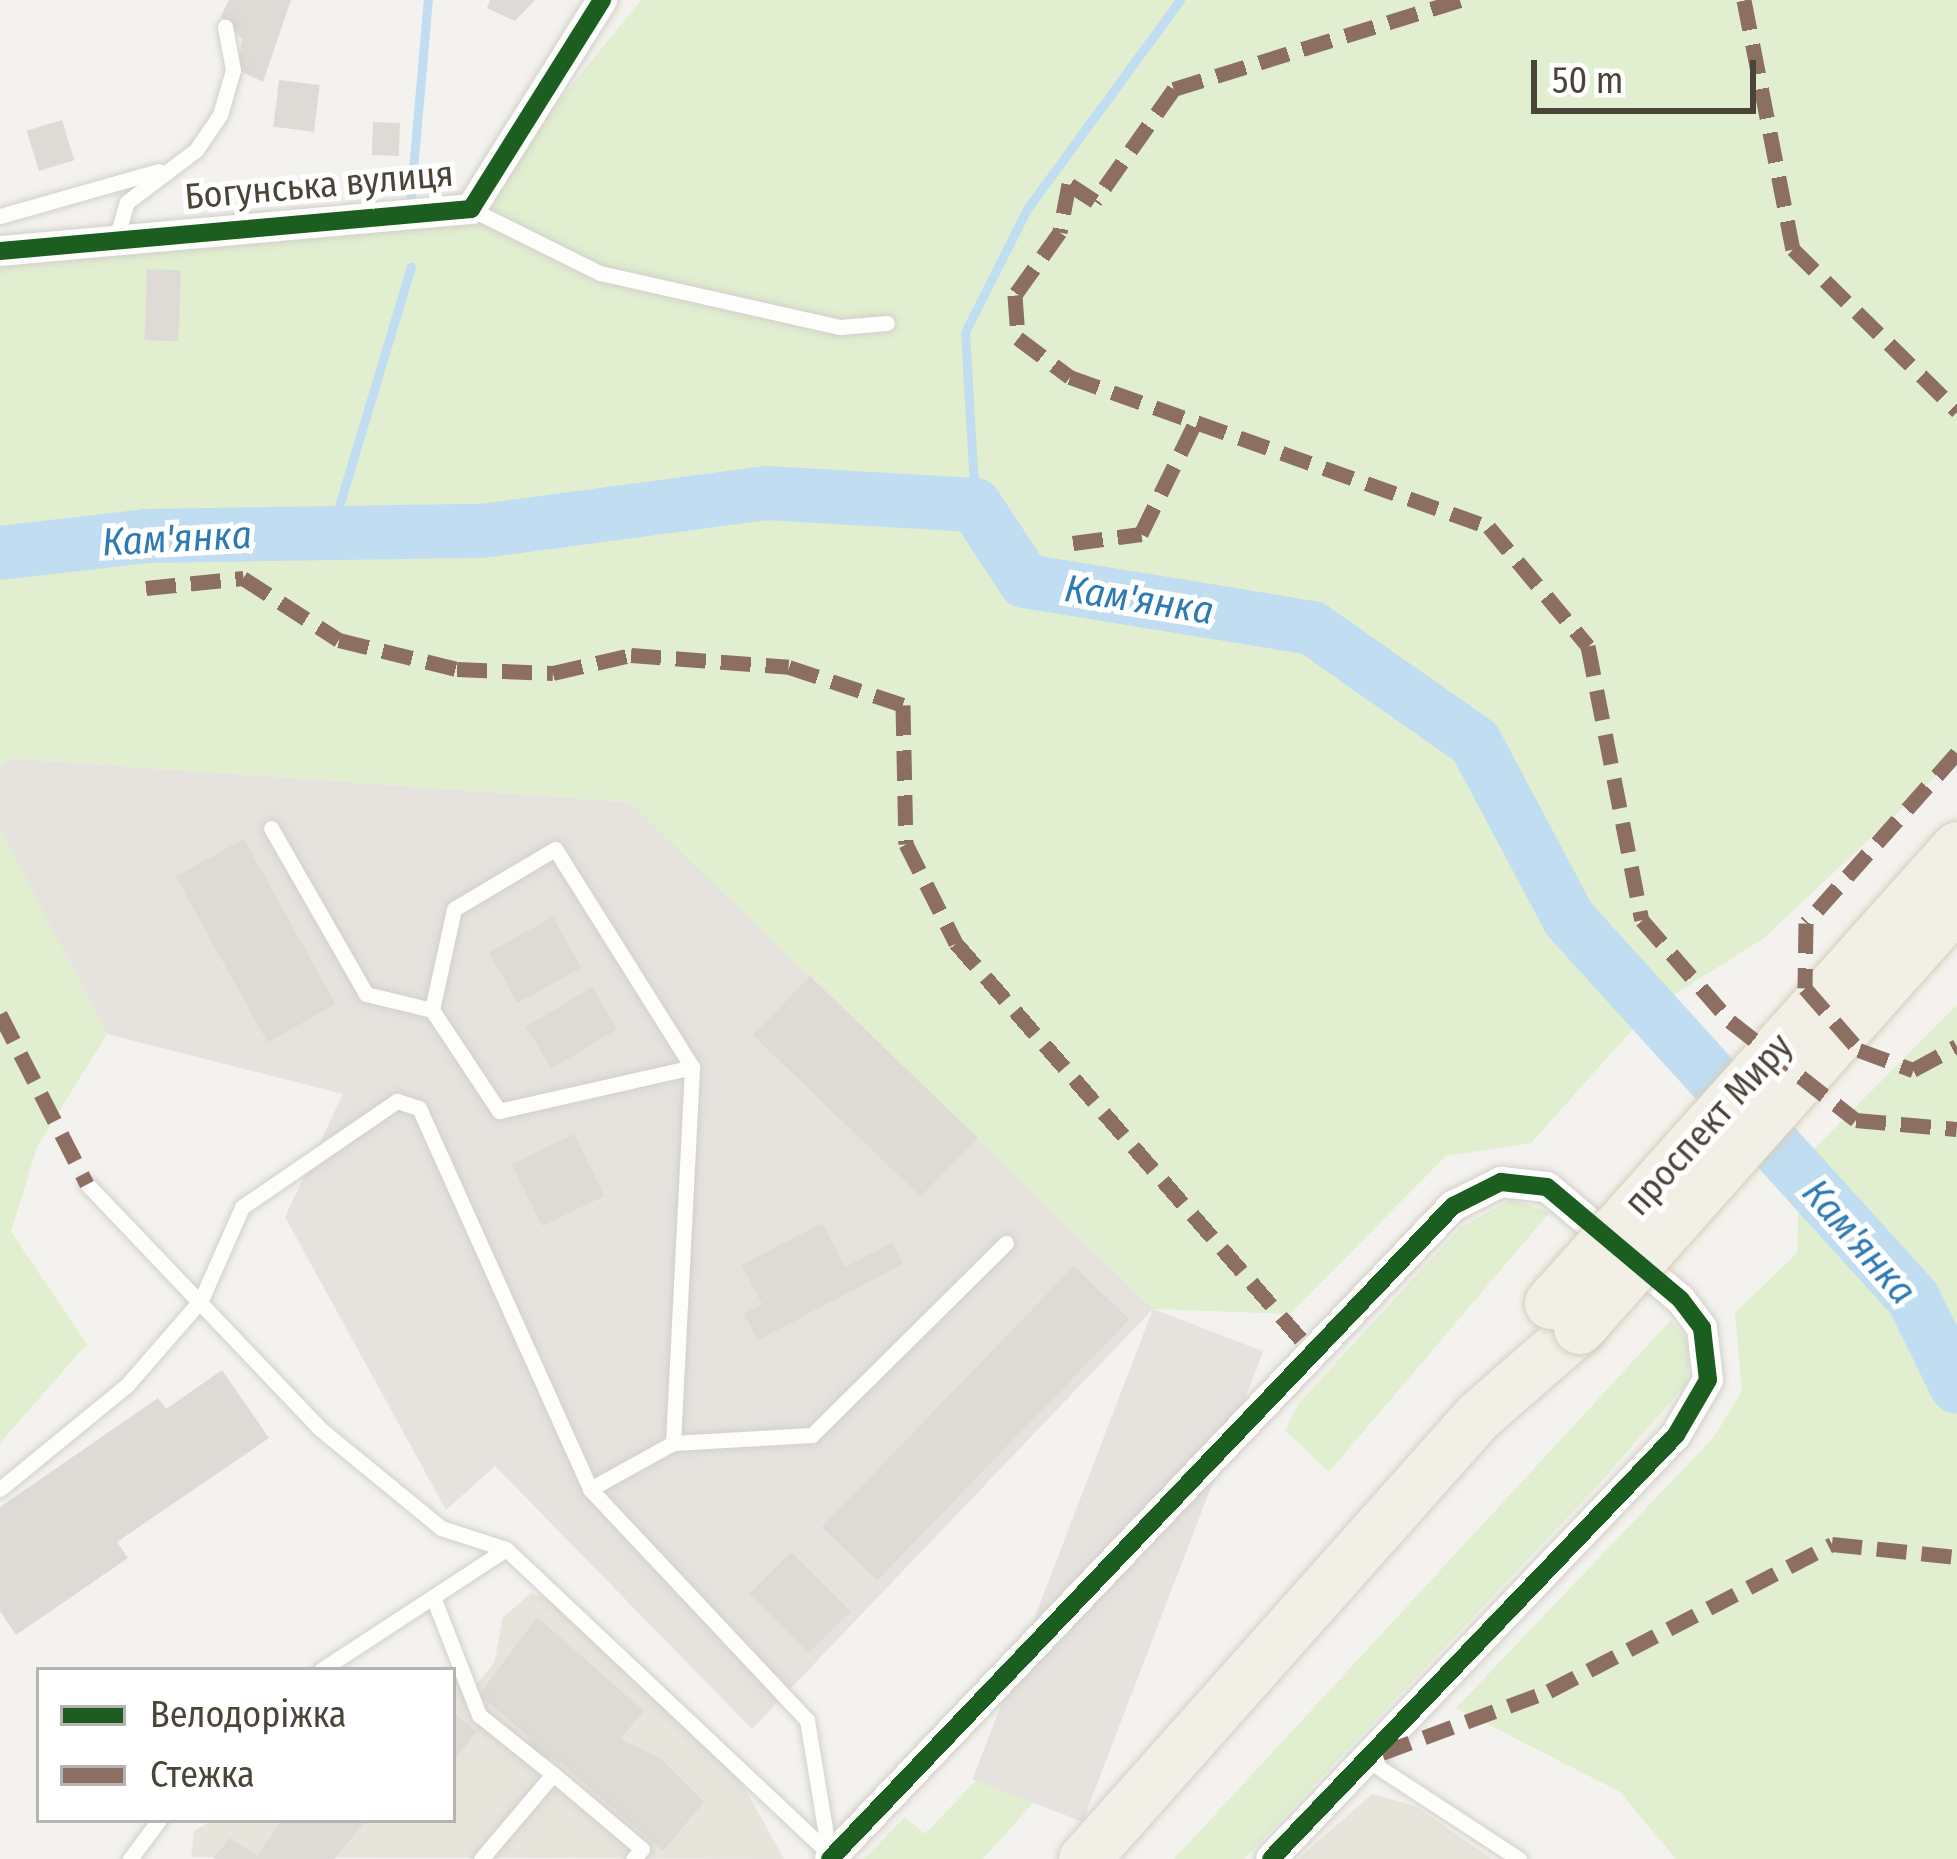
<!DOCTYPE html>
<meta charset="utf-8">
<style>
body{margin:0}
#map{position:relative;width:1957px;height:1859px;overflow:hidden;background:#f4f2ee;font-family:"Fira Sans Condensed",sans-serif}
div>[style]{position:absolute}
.residential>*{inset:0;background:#e7e4dc}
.industrial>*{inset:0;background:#e6e2de}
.green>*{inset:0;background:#e1eecf}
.parking>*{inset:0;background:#e6e3df;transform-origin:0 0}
.stream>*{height:9px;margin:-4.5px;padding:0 4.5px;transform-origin:4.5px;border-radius:4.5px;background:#c0ddf1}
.river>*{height:54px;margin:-27px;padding:0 27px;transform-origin:27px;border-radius:27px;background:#c0ddf1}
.building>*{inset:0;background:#dedbd6;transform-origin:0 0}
.roads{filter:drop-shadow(0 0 3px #d2d0cb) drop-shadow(0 0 3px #d2d0cb)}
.service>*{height:15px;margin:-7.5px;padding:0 7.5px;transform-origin:7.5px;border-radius:7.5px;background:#fdfdfc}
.minor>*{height:30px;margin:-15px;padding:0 15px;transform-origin:15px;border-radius:15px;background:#fdfdfc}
.primary>*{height:51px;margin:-25.5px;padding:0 25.5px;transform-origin:25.5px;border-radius:25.5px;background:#f2efe6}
.bridges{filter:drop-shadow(0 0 3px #d6cebb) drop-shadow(0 0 3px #d6cebb)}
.primary-bridge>*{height:51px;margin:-25.5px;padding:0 25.5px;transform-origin:25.5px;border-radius:25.5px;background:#f2efe6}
.quiet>*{height:15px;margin-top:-7.5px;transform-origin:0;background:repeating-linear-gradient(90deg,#8d6e63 0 30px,transparent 0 45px)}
.cycleway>*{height:18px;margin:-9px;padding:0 9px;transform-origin:9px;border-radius:9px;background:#1b5e20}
span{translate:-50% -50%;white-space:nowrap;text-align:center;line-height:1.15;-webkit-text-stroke:10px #fff;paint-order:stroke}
.street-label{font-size:36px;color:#4b4439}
.water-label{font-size:39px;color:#2e7ab2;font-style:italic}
.legend{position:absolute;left:36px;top:1667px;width:420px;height:156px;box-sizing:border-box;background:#fff;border:3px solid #b7b4b0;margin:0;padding:15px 21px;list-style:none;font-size:36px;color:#4b4439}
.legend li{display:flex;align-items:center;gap:24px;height:60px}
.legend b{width:60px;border:3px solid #b7b4b0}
.scale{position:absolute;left:1531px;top:60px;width:225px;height:54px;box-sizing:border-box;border:6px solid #4b4439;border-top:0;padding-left:15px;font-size:36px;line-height:42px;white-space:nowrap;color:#4b4439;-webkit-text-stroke:9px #fff;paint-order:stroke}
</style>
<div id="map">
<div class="residential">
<i style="clip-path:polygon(531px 1593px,560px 1604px,732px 1765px,784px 1859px,191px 1857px,194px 1831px,213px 1820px,453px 1820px,453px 1677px,472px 1690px,494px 1663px,503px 1617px)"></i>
<i style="clip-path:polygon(1372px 1794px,1415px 1806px,1492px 1859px,1298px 1859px)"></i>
</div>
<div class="industrial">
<i style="clip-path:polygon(9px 758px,630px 802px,1153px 1309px,752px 1729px,495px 1466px,446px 1510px,285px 1217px,343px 1094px,107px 1034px,0 829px,0 769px)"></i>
</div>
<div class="green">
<i style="clip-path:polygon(641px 0,1957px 0,1957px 757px,1764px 938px,1650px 1010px,1531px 1143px,1446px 1156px,1290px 1314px,1153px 1309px,630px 802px,10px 758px,0 769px,0 251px,471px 209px)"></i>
<i style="clip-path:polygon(0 829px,107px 1034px,37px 1147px,11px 1232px,87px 1344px,0 1443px)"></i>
<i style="clip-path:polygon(1957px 1005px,1957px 1859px,1676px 1859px,1620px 1792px,1456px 1708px,1714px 1437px,1742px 1391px,1735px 1313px,1797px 1253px,1800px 1163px)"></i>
<i style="clip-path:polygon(1510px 1200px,1550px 1212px,1329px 1472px,1285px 1430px,1299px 1403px,1460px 1228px)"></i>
<i style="clip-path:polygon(1671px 1320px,1689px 1343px,1687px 1383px,1598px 1485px,1244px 1859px,1174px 1859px)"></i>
<i style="clip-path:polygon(1124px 1682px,1134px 1690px,983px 1859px,864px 1859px,905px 1817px,925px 1834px,1002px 1753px,988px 1738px,1023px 1700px,1071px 1742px)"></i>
</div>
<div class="parking">
<i style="left:1153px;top:1309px;width:118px;height:504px;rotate:21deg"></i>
</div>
<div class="stream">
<i style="left:410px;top:204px;width:205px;rotate:-85deg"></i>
<i style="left:975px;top:505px;width:173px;rotate:-93.3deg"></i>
<i style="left:965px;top:332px;width:138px;rotate:-63.2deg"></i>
<i style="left:1027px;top:209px;width:259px;rotate:-53.8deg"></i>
<i style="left:331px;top:533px;width:278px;rotate:-73.3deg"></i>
</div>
<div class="river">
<i style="left:0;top:553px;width:148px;rotate:-6.6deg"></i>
<i style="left:147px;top:536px;width:335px;rotate:-0.9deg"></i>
<i style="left:482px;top:531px;width:287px;rotate:-7.6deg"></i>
<i style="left:766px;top:493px;width:209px;rotate:3.3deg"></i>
<i style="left:975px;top:505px;width:91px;rotate:56.7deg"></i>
<i style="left:1025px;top:581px;width:291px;rotate:9.3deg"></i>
<i style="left:1312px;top:628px;width:199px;rotate:35deg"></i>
<i style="left:1475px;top:742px;width:200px;rotate:62deg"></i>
<i style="left:1569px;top:919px;width:512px;rotate:47.77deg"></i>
<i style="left:1913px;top:1298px;width:99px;rotate:63.7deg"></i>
</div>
<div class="building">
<i style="clip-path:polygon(229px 0,291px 0,263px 82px,238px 70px,242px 39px,221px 16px)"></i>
<i style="clip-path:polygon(490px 0,535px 0,515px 21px,487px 8px)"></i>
<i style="left:279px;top:80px;width:41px;height:47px;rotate:7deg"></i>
<i style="left:62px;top:120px;width:42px;height:37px;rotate:73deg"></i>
<i style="left:373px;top:122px;width:27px;height:33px;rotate:2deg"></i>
<i style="left:147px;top:269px;width:34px;height:71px;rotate:2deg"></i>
<i style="left:244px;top:839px;width:189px;height:78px;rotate:61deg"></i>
<i style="left:553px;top:917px;width:58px;height:73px;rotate:61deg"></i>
<i style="left:810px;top:976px;width:233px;height:82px;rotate:44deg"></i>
<i style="left:592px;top:987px;width:49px;height:77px;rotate:59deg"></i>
<i style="left:574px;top:1134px;width:69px;height:69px;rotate:64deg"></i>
<i style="clip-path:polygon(822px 1223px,845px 1267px,892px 1243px,903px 1264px,758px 1340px,744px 1314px,762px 1304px,742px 1265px)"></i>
<i style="left:1074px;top:1266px;width:77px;height:363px;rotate:44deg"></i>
<i style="clip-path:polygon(222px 1370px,269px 1438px,117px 1542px,128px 1558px,16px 1635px,0 1611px,0 1507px,158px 1398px,166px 1409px)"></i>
<i style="left:791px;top:1552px;width:84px;height:59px;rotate:45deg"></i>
<i style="clip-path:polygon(537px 1617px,644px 1711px,620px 1739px,660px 1758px,704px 1802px,663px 1851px,561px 1763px,531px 1751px,527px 1735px,479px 1695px)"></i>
<i style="clip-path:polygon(453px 1712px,477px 1732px,453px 1761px)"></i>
<i style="clip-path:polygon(282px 1820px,367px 1820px,334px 1859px,213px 1859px,230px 1838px,257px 1856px)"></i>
</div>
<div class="roads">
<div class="service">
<i style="left:471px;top:209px;width:144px;rotate:26.4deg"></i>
<i style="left:600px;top:273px;width:246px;rotate:12.7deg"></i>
<i style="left:840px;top:327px;width:47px;rotate:-4.9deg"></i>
<i style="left:0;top:216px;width:165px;rotate:-15.8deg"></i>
<i style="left:117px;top:236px;width:35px;rotate:-74deg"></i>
<i style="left:127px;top:202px;width:86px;rotate:-37deg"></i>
<i style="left:196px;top:150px;width:42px;rotate:-55.6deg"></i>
<i style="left:220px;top:115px;width:47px;rotate:-73.9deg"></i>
<i style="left:233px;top:70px;width:44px;rotate:-100.5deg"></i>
<i style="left:271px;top:828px;width:191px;rotate:60.2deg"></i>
<i style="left:366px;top:994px;width:68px;rotate:13.6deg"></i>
<i style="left:87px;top:1184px;width:337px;rotate:46.4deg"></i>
<i style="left:319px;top:1428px;width:158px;rotate:39.3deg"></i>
<i style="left:441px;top:1528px;width:68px;rotate:17.9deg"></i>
<i style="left:506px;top:1549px;width:442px;rotate:43.3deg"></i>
<i style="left:673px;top:1443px;width:376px;rotate:-87.1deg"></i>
<i style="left:692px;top:1067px;width:257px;rotate:-122.1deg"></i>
<i style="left:555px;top:849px;width:117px;rotate:149.3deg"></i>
<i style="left:454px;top:909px;width:103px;rotate:102.3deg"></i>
<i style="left:432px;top:1010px;width:121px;rotate:56.4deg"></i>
<i style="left:499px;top:1111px;width:198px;rotate:-12.8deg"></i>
<i style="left:0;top:1489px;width:164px;rotate:-39.3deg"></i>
<i style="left:127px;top:1385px;width:113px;rotate:-49deg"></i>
<i style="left:201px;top:1300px;width:102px;rotate:-66.2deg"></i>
<i style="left:242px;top:1207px;width:188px;rotate:-34.4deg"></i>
<i style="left:397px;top:1101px;width:23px;rotate:18deg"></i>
<i style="left:419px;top:1108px;width:418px;rotate:65.8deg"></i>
<i style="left:590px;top:1489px;width:317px;rotate:46.8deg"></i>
<i style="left:807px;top:1720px;width:135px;rotate:80.6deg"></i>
<i style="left:590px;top:1489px;width:95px;rotate:-29deg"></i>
<i style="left:673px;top:1443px;width:139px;rotate:-3.3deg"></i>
<i style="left:812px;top:1435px;width:273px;rotate:-44.7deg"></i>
<i style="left:433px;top:1597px;width:127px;rotate:68.7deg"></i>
<i style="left:479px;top:1715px;width:95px;rotate:38.6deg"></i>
<i style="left:321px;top:1670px;width:221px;rotate:-33.2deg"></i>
<i style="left:1366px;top:1759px;width:183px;rotate:33.2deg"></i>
<i style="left:130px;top:1859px;width:49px;rotate:-53.4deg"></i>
<i style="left:481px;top:1859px;width:111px;rotate:-49.7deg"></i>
<i style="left:553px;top:1774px;width:116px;rotate:40.1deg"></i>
<i style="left:642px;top:1849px;width:13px;rotate:132deg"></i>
</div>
<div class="minor">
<i style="left:0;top:251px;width:473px;rotate:-5.1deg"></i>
<i style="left:471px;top:209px;width:247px;rotate:-57.9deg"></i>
<i style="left:830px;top:1859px;width:903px;rotate:-46.35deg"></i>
<i style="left:1453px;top:1206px;width:54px;rotate:-26.6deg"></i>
<i style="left:1501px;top:1182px;width:46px;rotate:6.2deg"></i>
<i style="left:1547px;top:1187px;width:175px;rotate:40.1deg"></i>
<i style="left:1681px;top:1300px;width:35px;rotate:53deg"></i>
<i style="left:1702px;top:1328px;width:52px;rotate:83.4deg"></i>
<i style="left:1708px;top:1380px;width:64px;rotate:120.2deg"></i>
<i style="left:1676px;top:1435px;width:586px;rotate:133.69deg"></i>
</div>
<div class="primary">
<i style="left:1084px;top:1859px;width:593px;rotate:-48.35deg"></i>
<i style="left:1478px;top:1416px;width:134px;rotate:-41.1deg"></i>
</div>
</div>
<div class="bridges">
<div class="primary-bridge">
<i style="left:1550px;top:1303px;width:611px;rotate:-48.25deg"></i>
<i style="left:1579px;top:1328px;width:569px;rotate:-48.35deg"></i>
</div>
</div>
<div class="quiet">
<i style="left:1460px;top:0;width:300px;rotate:162.7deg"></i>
<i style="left:1174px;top:89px;width:137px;rotate:125.2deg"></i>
<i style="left:1095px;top:201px;width:31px;rotate:-147deg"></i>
<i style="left:1069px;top:184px;width:49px;rotate:100.6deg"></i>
<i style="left:1060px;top:232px;width:77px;rotate:125.5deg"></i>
<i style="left:1015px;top:295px;width:43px;rotate:86deg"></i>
<i style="left:1018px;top:338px;width:65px;rotate:36.9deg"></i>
<i style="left:1070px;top:377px;width:445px;rotate:19.7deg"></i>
<i style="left:1489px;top:527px;width:155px;rotate:50.2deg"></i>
<i style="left:1588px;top:646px;width:279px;rotate:78.9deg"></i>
<i style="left:1642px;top:920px;width:134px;rotate:48.9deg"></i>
<i style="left:1730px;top:1021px;width:160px;rotate:38.2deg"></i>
<i style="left:1856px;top:1120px;width:101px;rotate:5.1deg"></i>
<i style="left:1744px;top:0;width:254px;rotate:78.9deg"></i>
<i style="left:1793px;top:249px;width:231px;rotate:44.6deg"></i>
<i style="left:1073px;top:543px;width:69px;rotate:-7.5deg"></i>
<i style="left:1141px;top:534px;width:126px;rotate:-64deg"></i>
<i style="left:146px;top:588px;width:98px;rotate:-5.9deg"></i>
<i style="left:243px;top:578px;width:114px;rotate:32.9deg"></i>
<i style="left:339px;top:640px;width:122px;rotate:13.8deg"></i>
<i style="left:457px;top:669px;width:96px;rotate:2.4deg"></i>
<i style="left:553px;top:673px;width:80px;rotate:-13deg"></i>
<i style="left:631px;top:655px;width:158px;rotate:4.3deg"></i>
<i style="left:789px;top:667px;width:120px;rotate:18.4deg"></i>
<i style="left:903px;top:705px;width:139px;rotate:88.8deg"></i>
<i style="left:906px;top:844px;width:111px;rotate:63.2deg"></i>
<i style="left:956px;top:943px;width:545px;rotate:48.94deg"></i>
<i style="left:1957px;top:753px;width:227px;rotate:131.6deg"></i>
<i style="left:1806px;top:923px;width:65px;rotate:90.9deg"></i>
<i style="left:1805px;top:988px;width:82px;rotate:48.9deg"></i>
<i style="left:1859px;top:1050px;width:58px;rotate:20.3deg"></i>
<i style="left:1913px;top:1070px;width:50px;rotate:-28.6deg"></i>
<i style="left:0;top:1014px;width:191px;rotate:62.9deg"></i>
<i style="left:1382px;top:1753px;width:178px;rotate:-20.4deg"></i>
<i style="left:1549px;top:1691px;width:319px;rotate:-27.4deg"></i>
<i style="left:1832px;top:1544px;width:126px;rotate:5.9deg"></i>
</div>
<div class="cycleway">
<i style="left:0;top:251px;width:473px;rotate:-5.1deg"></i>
<i style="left:471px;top:209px;width:247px;rotate:-57.9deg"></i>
<i style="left:830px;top:1859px;width:903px;rotate:-46.35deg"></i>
<i style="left:1453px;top:1206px;width:54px;rotate:-26.6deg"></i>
<i style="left:1501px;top:1182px;width:46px;rotate:6.2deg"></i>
<i style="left:1547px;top:1187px;width:175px;rotate:40.1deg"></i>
<i style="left:1681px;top:1300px;width:35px;rotate:53deg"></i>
<i style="left:1702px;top:1328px;width:52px;rotate:83.4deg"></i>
<i style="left:1708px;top:1380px;width:64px;rotate:120.2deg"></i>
<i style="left:1676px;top:1435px;width:586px;rotate:133.69deg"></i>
</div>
<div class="street-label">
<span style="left:319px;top:186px;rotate:-5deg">Богунська вулиця</span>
<span style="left:1709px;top:1125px;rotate:-48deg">проспект Миру</span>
</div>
<div class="water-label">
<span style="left:177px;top:539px;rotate:-3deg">Кам'янка</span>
<span style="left:1139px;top:600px;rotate:9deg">Кам'янка</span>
<span style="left:1859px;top:1242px;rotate:49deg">Кам'янка</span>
</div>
<ul class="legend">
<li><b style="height:15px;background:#1b5e20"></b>Велодоріжка</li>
<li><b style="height:15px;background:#8d6e63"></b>Стежка</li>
</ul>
<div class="scale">50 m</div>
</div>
